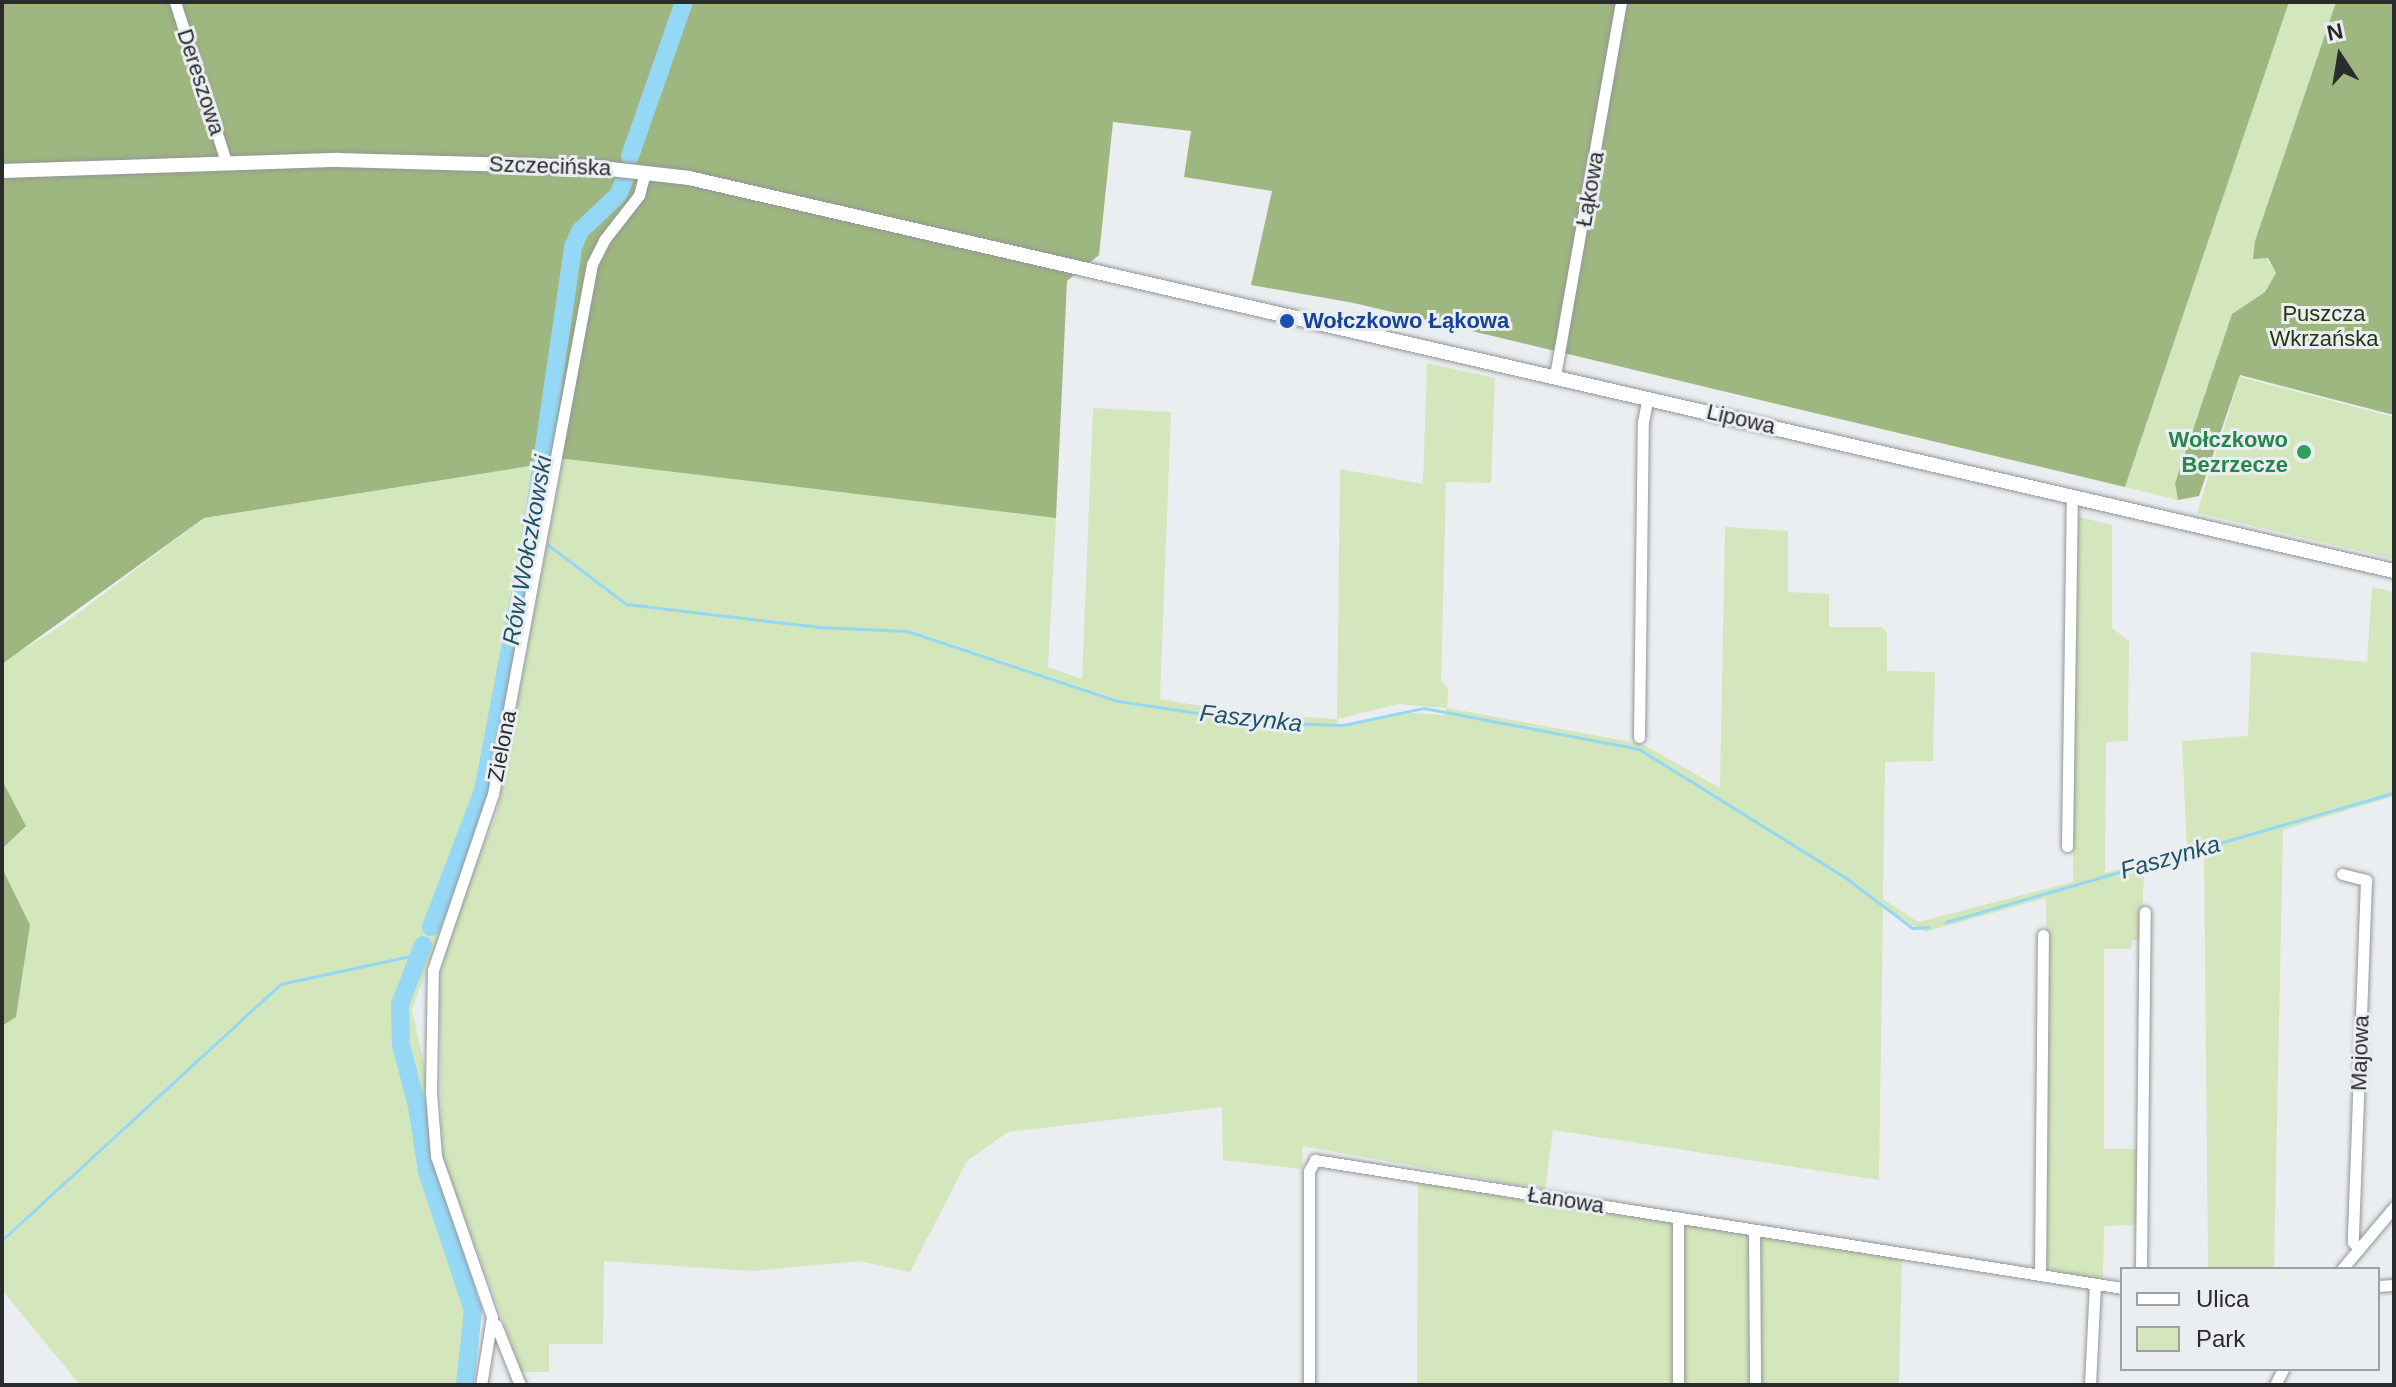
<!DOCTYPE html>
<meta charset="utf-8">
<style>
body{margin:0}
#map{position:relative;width:2396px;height:1387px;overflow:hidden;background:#eaeef1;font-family:Helvetica,sans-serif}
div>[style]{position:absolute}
.green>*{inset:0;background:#d3e6bc}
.forest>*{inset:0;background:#9eb680}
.stream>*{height:3px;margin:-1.5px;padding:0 1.5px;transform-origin:1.5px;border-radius:1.5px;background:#95d8f5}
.river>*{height:18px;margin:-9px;padding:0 9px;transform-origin:9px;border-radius:9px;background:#95d8f5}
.roads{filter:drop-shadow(0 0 2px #939698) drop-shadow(0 0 2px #939698)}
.minor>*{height:11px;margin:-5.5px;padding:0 5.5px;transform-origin:5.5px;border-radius:5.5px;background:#fff}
.tertiary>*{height:14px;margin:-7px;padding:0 7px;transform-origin:7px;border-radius:7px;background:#fff}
.dots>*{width:22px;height:22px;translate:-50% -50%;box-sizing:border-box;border:4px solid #eaeef1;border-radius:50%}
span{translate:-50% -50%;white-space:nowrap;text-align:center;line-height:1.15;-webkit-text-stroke:6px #eaeef1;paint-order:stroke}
.street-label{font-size:22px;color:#2a2b2c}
.park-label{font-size:22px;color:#26350d}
.transit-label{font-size:22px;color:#164399;font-weight:700}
.left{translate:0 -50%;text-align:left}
.leisure-label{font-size:22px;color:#27864d;font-weight:700}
.right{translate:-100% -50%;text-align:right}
.water-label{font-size:24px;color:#1d5267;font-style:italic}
.frame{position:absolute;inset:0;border:4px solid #2a2b2c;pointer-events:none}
.legend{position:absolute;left:2120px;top:1267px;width:260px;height:104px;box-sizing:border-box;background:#eaeef1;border:2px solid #9da0a2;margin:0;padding:10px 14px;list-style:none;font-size:24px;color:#2a2b2c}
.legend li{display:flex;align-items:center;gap:16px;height:40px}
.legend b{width:40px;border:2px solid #9da0a2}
.north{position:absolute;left:2300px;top:16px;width:80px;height:80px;-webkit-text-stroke:6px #eaeef1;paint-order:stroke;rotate:348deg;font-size:22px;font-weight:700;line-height:32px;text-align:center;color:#2a2b2c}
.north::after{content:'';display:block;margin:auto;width:28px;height:36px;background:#2a2b2c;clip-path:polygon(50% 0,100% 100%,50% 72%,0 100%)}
</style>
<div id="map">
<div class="green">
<i style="clip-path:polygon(2289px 2px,2336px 2px,2255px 241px,2276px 273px,2265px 292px,2232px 314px,2175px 483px,2178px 500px,2125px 487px)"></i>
<i style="clip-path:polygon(evenodd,1427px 363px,1495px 378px,1491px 483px,1446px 482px,1441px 681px,1448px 688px,1447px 708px,1642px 744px,1720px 788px,1725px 527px,1788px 531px,1788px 592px,1829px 594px,1829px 627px,1882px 627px,1887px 633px,1887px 671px,1935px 672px,1933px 761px,1885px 762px,1883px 899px,1918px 922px,2073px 882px,2072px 515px,2112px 525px,2112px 628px,2129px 641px,2128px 741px,2106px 742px,2105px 873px,2187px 850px,2182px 741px,2248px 736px,2251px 652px,2367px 662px,2372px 587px,2394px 592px,2394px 796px,2283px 830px,2274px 1269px,2208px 1269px,2204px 854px,2144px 870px,2141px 940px,2132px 940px,2131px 949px,2104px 949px,2104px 1149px,2137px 1149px,2136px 1225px,2104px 1226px,2103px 1280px,2047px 1270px,2046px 898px,1925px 932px,1883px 909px,1879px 1180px,1553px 1130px,1545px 1190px,1303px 1146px,1302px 1169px,1223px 1160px,1222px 1107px,1008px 1132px,967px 1161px,910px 1272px,860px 1261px,751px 1271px,604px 1261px,603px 1344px,549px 1344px,549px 1372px,522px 1372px,442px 1156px,439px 980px,449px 934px,497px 812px,563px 458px,1056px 518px,1048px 667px,1082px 679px,1093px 408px,1171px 412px,1160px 699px,1242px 713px,1337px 719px,1340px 469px,1423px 484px,1427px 363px,1398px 704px,1446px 708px,1445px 715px,1399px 712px,1336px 727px,1338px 719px,1398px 704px)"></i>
<i style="clip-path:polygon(2240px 377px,2394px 417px,2394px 559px,2197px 513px)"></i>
<i style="clip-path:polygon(550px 457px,482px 815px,412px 1010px,425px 1069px,430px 1155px,481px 1308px,471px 1385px,80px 1385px,2px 1290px,2px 1026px,16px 1017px,30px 926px,2px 868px,2px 849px,26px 826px,2px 780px,2px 663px,64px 624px,204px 518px,536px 465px)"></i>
<i style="clip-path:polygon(1418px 1182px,1902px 1258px,1899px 1385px,1417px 1385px)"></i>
</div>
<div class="forest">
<i style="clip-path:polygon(2px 2px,2289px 2px,2125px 487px,1354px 303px,1251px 285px,1272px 191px,1184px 177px,1191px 131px,1113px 122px,1099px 255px,1067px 281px,1056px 518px,550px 457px,536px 465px,204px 518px,2px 664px)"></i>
<i style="clip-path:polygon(2336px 2px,2394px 2px,2394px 415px,2240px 375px,2199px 496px,2178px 500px,2175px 483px,2232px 314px,2265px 292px,2276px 273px,2268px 258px,2253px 259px,2255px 241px)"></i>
<i style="clip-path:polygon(2px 780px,26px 826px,2px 849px)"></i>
<i style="clip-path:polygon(2px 868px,30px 925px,16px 1017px,2px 1026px)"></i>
</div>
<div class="stream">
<i style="left:548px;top:545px;width:98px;rotate:37.1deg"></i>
<i style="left:626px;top:604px;width:193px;rotate:6.8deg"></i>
<i style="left:818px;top:627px;width:89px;rotate:2.6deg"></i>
<i style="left:907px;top:631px;width:222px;rotate:18.4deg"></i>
<i style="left:1118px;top:701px;width:142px;rotate:8.5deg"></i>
<i style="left:1258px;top:722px;width:85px;rotate:2deg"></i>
<i style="left:1343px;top:725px;width:83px;rotate:-11.9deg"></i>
<i style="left:1424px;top:708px;width:219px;rotate:10.8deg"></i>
<i style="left:1639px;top:749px;width:244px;rotate:31.9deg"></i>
<i style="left:1846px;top:878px;width:83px;rotate:37.1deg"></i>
<i style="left:1912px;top:928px;width:17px;rotate:-3deg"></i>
<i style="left:1946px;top:922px;width:466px;rotate:-16.1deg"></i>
<i style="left:2px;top:1240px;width:378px;rotate:-42.6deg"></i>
<i style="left:280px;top:984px;width:143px;rotate:-12.1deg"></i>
</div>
<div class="river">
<i style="left:630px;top:156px;width:163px;rotate:-70.7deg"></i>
<i style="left:431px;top:927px;width:146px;rotate:-69.1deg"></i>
<i style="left:483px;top:791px;width:259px;rotate:-79.3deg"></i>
<i style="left:531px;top:536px;width:292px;rotate:-81.7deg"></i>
<i style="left:573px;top:247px;width:17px;rotate:-66deg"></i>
<i style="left:580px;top:231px;width:52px;rotate:-43.5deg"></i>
<i style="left:618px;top:195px;width:15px;rotate:-67deg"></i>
<i style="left:423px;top:945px;width:63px;rotate:111.3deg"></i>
<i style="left:400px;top:1004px;width:41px;rotate:88.6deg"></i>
<i style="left:401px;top:1045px;width:63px;rotate:75.3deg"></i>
<i style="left:417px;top:1106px;width:67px;rotate:81.4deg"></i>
<i style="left:427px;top:1172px;width:145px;rotate:71.6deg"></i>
<i style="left:473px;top:1310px;width:75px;rotate:96.1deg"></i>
</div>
<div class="roads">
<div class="minor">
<i style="left:175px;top:2px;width:168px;rotate:72.3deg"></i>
<i style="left:1555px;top:376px;width:380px;rotate:-80deg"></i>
<i style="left:1639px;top:737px;width:315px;rotate:-89.3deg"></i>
<i style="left:1643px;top:422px;width:25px;rotate:-79deg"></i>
<i style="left:2067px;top:846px;width:349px;rotate:-89.2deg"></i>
<i style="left:2342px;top:874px;width:25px;rotate:14deg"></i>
<i style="left:2366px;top:880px;width:362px;rotate:92.1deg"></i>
<i style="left:2353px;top:1242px;width:9px;rotate:49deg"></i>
<i style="left:1754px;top:1230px;width:155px;rotate:89.6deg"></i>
<i style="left:2141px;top:1269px;width:357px;rotate:-89.4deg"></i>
<i style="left:2342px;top:1269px;width:81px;rotate:-50deg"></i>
<i style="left:2040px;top:1275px;width:340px;rotate:-89.5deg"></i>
<i style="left:2378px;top:1286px;width:16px;rotate:-4deg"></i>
<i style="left:491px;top:1324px;width:5px;rotate:11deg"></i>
<i style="left:496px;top:1325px;width:65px;rotate:68.2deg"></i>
<i style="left:481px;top:1385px;width:69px;rotate:-80.8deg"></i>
<i style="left:492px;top:1317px;width:170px;rotate:-109.2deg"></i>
<i style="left:436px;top:1156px;width:64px;rotate:-94.5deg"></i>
<i style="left:431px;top:1092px;width:122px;rotate:-89.1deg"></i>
<i style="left:433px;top:970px;width:186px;rotate:-71.2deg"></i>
<i style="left:493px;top:794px;width:539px;rotate:-79.42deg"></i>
<i style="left:592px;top:264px;width:27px;rotate:-63deg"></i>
<i style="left:604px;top:240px;width:57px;rotate:-52.1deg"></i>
<i style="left:639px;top:195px;width:24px;rotate:-75deg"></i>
<i style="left:1309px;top:1385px;width:214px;rotate:-90deg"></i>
<i style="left:1309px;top:1171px;width:13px;rotate:-61deg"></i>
<i style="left:1315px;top:1160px;width:817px;rotate:9.01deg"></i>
<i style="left:1678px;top:1385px;width:167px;rotate:-90deg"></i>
<i style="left:2090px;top:1385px;width:101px;rotate:-87.2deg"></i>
<i style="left:2275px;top:1385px;width:18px;rotate:-63deg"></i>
</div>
<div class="tertiary">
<i style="left:2px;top:171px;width:337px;rotate:-1.9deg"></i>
<i style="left:339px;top:160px;width:254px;rotate:1.6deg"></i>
<i style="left:593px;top:167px;width:97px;rotate:6.5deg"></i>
<i style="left:689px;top:178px;width:1750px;rotate:12.98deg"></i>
</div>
</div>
<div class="dots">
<i style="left:1287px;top:321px;background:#1a4fb4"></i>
<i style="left:2304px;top:452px;background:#2e9e5b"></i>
</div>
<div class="street-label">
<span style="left:201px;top:82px;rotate:72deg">Dereszowa</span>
<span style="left:550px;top:166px;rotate:2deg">Szczecińska</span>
<span style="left:1590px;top:189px;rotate:-80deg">Łąkowa</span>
<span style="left:1741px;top:419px;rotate:13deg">Lipowa</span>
<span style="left:502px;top:746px;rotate:-79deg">Zielona</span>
<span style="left:2360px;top:1053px;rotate:-88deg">Majowa</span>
<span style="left:1566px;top:1200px;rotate:9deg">Łanowa</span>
</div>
<div class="park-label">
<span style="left:2324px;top:326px">Puszcza<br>Wkrzańska</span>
</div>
<div class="transit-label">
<span class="left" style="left:1303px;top:321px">Wołczkowo Łąkowa</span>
</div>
<div class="leisure-label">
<span class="right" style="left:2288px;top:452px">Wołczkowo<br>Bezrzecze</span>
</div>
<div class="water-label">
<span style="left:527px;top:550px;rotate:-80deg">Rów Wołczkowski</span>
<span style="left:1251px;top:718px;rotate:6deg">Faszynka</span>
<span style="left:2170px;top:857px;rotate:-16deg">Faszynka</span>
</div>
<div class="frame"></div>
<ul class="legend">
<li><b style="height:10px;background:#fff"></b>Ulica</li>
<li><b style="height:22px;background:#d3e6bc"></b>Park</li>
</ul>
<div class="north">N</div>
</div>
